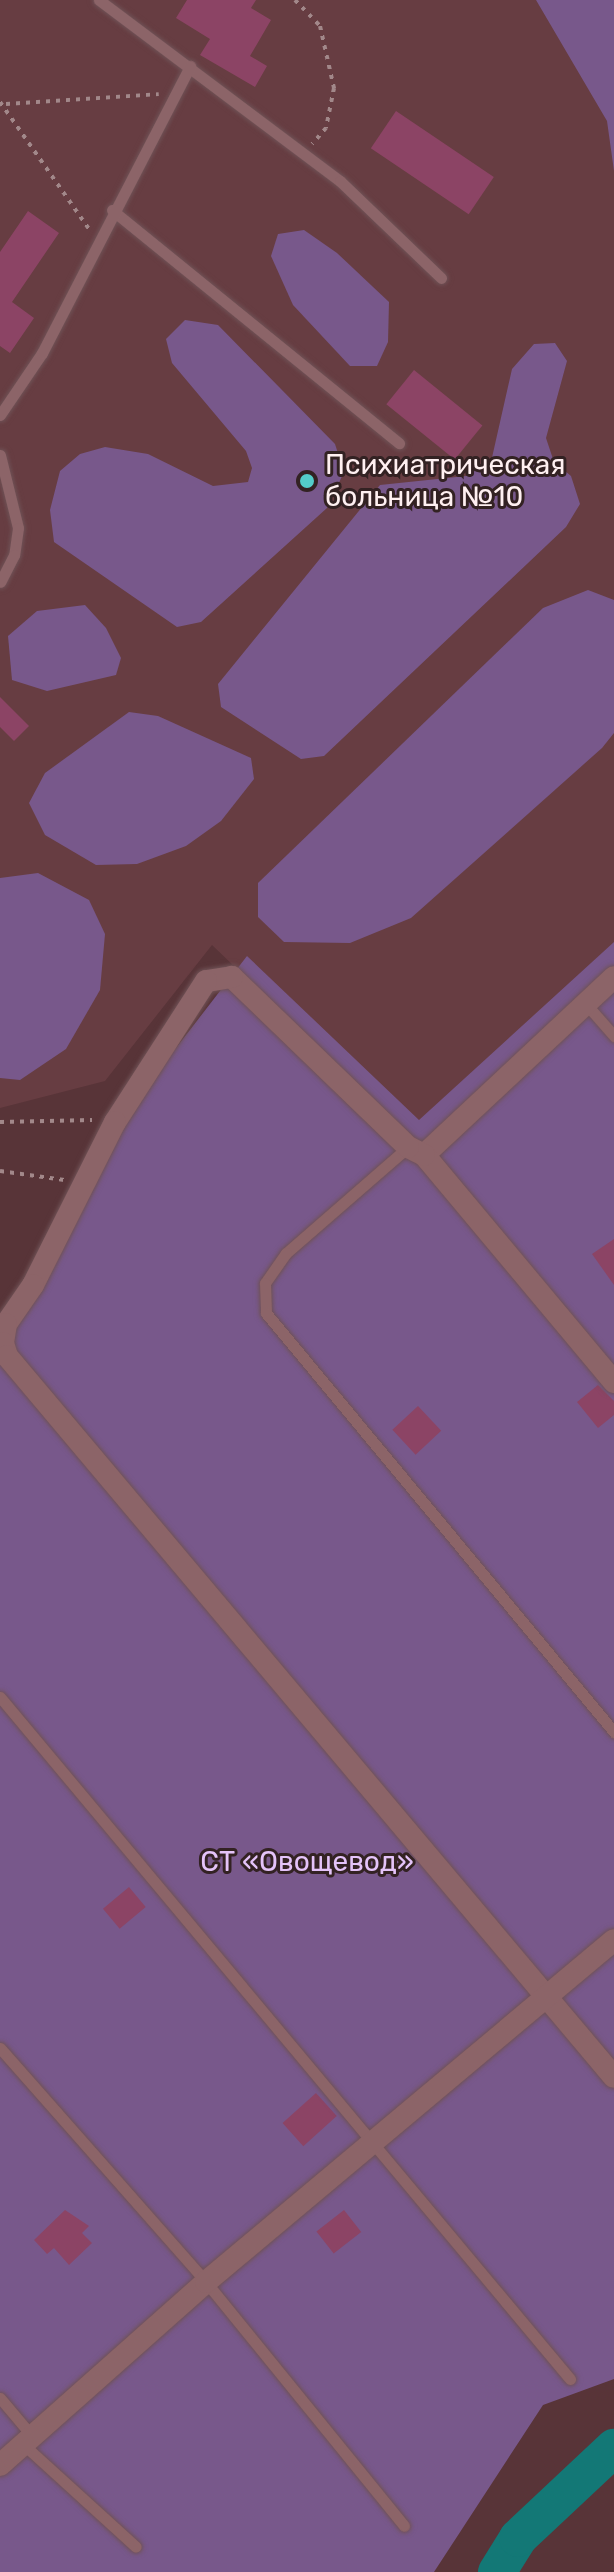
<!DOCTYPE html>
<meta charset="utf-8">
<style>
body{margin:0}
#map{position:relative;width:614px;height:2572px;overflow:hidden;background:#583438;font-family:Rubik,sans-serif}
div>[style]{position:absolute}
.built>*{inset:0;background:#673d42}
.green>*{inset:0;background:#78588b}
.river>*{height:38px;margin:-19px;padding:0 19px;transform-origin:19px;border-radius:19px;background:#137876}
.building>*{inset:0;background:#8c4465;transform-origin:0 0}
.path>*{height:4px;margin-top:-2px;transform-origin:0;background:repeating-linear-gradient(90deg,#a2888a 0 4px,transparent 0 10px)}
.roads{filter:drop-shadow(0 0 2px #6f5256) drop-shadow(0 0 2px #6f5256)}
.lane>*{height:11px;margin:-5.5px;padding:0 5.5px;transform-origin:5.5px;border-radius:5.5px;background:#8c6468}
.street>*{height:22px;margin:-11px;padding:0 11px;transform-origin:11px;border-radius:11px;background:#8c6468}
.dots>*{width:22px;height:22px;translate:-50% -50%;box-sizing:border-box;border:4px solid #332223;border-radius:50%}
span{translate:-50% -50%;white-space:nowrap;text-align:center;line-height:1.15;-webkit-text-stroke:6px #332223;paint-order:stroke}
.poi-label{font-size:28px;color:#fff0f1}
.left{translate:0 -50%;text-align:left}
.park-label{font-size:28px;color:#e4c3f9}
</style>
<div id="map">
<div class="built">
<i style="clip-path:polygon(0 0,600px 0,614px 17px,614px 961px,412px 1137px,212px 945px,105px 1081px,0 1108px)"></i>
</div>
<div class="green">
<i style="clip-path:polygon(536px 0,614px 0,614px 171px,607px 121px)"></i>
<i style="clip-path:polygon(304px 230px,337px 253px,389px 302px,388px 342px,377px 366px,350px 366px,293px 305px,271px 256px,278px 234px)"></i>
<i style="clip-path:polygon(185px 320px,218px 325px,335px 444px,344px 472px,327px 508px,201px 622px,177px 627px,54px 542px,50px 510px,60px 471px,80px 454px,105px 447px,148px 454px,213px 486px,248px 482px,252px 468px,246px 451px,172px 363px,166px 339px)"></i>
<i style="clip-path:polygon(555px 343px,567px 361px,546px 438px,554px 462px,571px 476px,580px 504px,566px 527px,324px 756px,301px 759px,221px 707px,218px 684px,380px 485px,466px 476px,491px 462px,512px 369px,534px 344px)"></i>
<i style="clip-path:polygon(588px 590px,614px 600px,614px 733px,602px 748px,411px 918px,350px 943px,284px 942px,258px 917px,258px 883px,543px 608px)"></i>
<i style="clip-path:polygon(85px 605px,106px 628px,121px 658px,116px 675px,47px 691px,12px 680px,8px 636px,37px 611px)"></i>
<i style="clip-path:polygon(129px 712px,158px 716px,251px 758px,254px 779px,221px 821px,186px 846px,137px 864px,96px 865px,45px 835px,29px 803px,45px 773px)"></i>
<i style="clip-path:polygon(38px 873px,89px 900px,105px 934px,100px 990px,66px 1049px,20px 1080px,0 1078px,0 878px)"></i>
<i style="clip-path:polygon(614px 942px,614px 2379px,543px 2405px,434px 2572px,0 2572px,0 1344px,135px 1101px,247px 956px,419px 1120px)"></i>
</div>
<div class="river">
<i style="left:497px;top:2572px;width:40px;rotate:-58deg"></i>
<i style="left:518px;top:2538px;width:132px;rotate:-43.2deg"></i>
</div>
<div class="building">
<i style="clip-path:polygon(187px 0,256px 0,251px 8px,271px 20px,250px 56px,267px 66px,255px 87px,200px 55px,210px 39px,176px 18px)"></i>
<i style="left:396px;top:111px;width:118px;height:45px;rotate:34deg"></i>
<i style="clip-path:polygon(28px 211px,59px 233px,12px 302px,34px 318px,10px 353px,0 346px,0 252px)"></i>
<i style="left:414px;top:370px;width:88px;height:44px;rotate:39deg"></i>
<i style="clip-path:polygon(0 697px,29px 726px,14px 741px,0 727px)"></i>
<i style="clip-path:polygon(614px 1239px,614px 1285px,592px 1254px)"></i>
<i style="clip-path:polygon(598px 1385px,614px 1401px,614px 1415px,598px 1428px,577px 1402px)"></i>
<i style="left:418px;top:1406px;width:34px;height:35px;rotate:47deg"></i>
<i style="left:129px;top:1887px;width:26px;height:34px;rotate:50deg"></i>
<i style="left:316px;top:2093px;width:31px;height:45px;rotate:48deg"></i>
<i style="clip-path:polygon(65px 2210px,89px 2226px,82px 2233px,92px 2243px,69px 2265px,54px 2248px,47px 2254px,34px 2240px)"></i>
<i style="left:344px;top:2210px;width:28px;height:35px;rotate:52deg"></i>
</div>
<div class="path">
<i style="left:295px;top:0;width:36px;rotate:46deg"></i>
<i style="left:320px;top:26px;width:64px;rotate:77.3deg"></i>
<i style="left:334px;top:88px;width:41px;rotate:101.3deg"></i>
<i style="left:326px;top:128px;width:21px;rotate:131deg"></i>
<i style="left:0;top:102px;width:155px;rotate:55deg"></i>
<i style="left:6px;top:104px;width:153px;rotate:-3.7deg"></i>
<i style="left:0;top:1122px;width:92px;rotate:-1.2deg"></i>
<i style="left:0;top:1171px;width:65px;rotate:8deg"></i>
</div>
<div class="roads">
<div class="lane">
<i style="left:99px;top:0;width:301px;rotate:36.9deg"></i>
<i style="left:340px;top:181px;width:140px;rotate:43.8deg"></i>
<i style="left:112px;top:210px;width:370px;rotate:39.1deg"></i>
<i style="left:0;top:415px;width:75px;rotate:-55.9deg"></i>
<i style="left:42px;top:353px;width:323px;rotate:-62.7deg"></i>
<i style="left:0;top:455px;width:75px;rotate:76.1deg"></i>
<i style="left:18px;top:528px;width:27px;rotate:98deg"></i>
<i style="left:14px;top:555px;width:30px;rotate:117deg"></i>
<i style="left:586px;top:1004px;width:43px;rotate:48.8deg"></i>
<i style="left:408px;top:1147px;width:162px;rotate:139deg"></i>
<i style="left:286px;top:1253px;width:37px;rotate:125deg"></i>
<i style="left:265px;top:1283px;width:30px;rotate:88deg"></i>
<i style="left:266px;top:1313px;width:545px;rotate:50.29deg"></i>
<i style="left:0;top:1697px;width:889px;rotate:50.11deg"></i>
<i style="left:0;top:2048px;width:312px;rotate:48.6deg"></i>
<i style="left:206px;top:2282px;width:314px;rotate:50.9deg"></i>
<i style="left:0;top:2398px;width:51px;rotate:49.8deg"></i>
<i style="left:24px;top:2445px;width:151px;rotate:42.3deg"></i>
</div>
<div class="street">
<i style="left:424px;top:1155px;width:260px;rotate:-43.1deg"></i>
<i style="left:614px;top:1382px;width:296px;rotate:-129.9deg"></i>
<i style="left:424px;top:1155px;width:18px;rotate:-153deg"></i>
<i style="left:408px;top:1147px;width:245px;rotate:-136deg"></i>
<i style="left:232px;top:977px;width:26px;rotate:171deg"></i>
<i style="left:206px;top:981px;width:168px;rotate:122.8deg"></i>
<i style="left:115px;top:1122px;width:182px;rotate:116.7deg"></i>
<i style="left:33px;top:1285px;width:47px;rotate:124.7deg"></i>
<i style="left:6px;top:1324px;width:19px;rotate:99deg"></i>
<i style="left:3px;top:1343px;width:14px;rotate:73deg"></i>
<i style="left:7px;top:1356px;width:942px;rotate:49.91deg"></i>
<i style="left:0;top:2465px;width:276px;rotate:-41.6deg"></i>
<i style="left:206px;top:2282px;width:532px;rotate:-39.97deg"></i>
</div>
</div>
<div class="dots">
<i style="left:307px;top:481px;background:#53cdca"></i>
</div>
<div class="poi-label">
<span class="left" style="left:325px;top:481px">Психиатрическая<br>больница №10</span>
</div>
<div class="park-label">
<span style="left:307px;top:1862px">СТ «Овощевод»</span>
</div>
</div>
